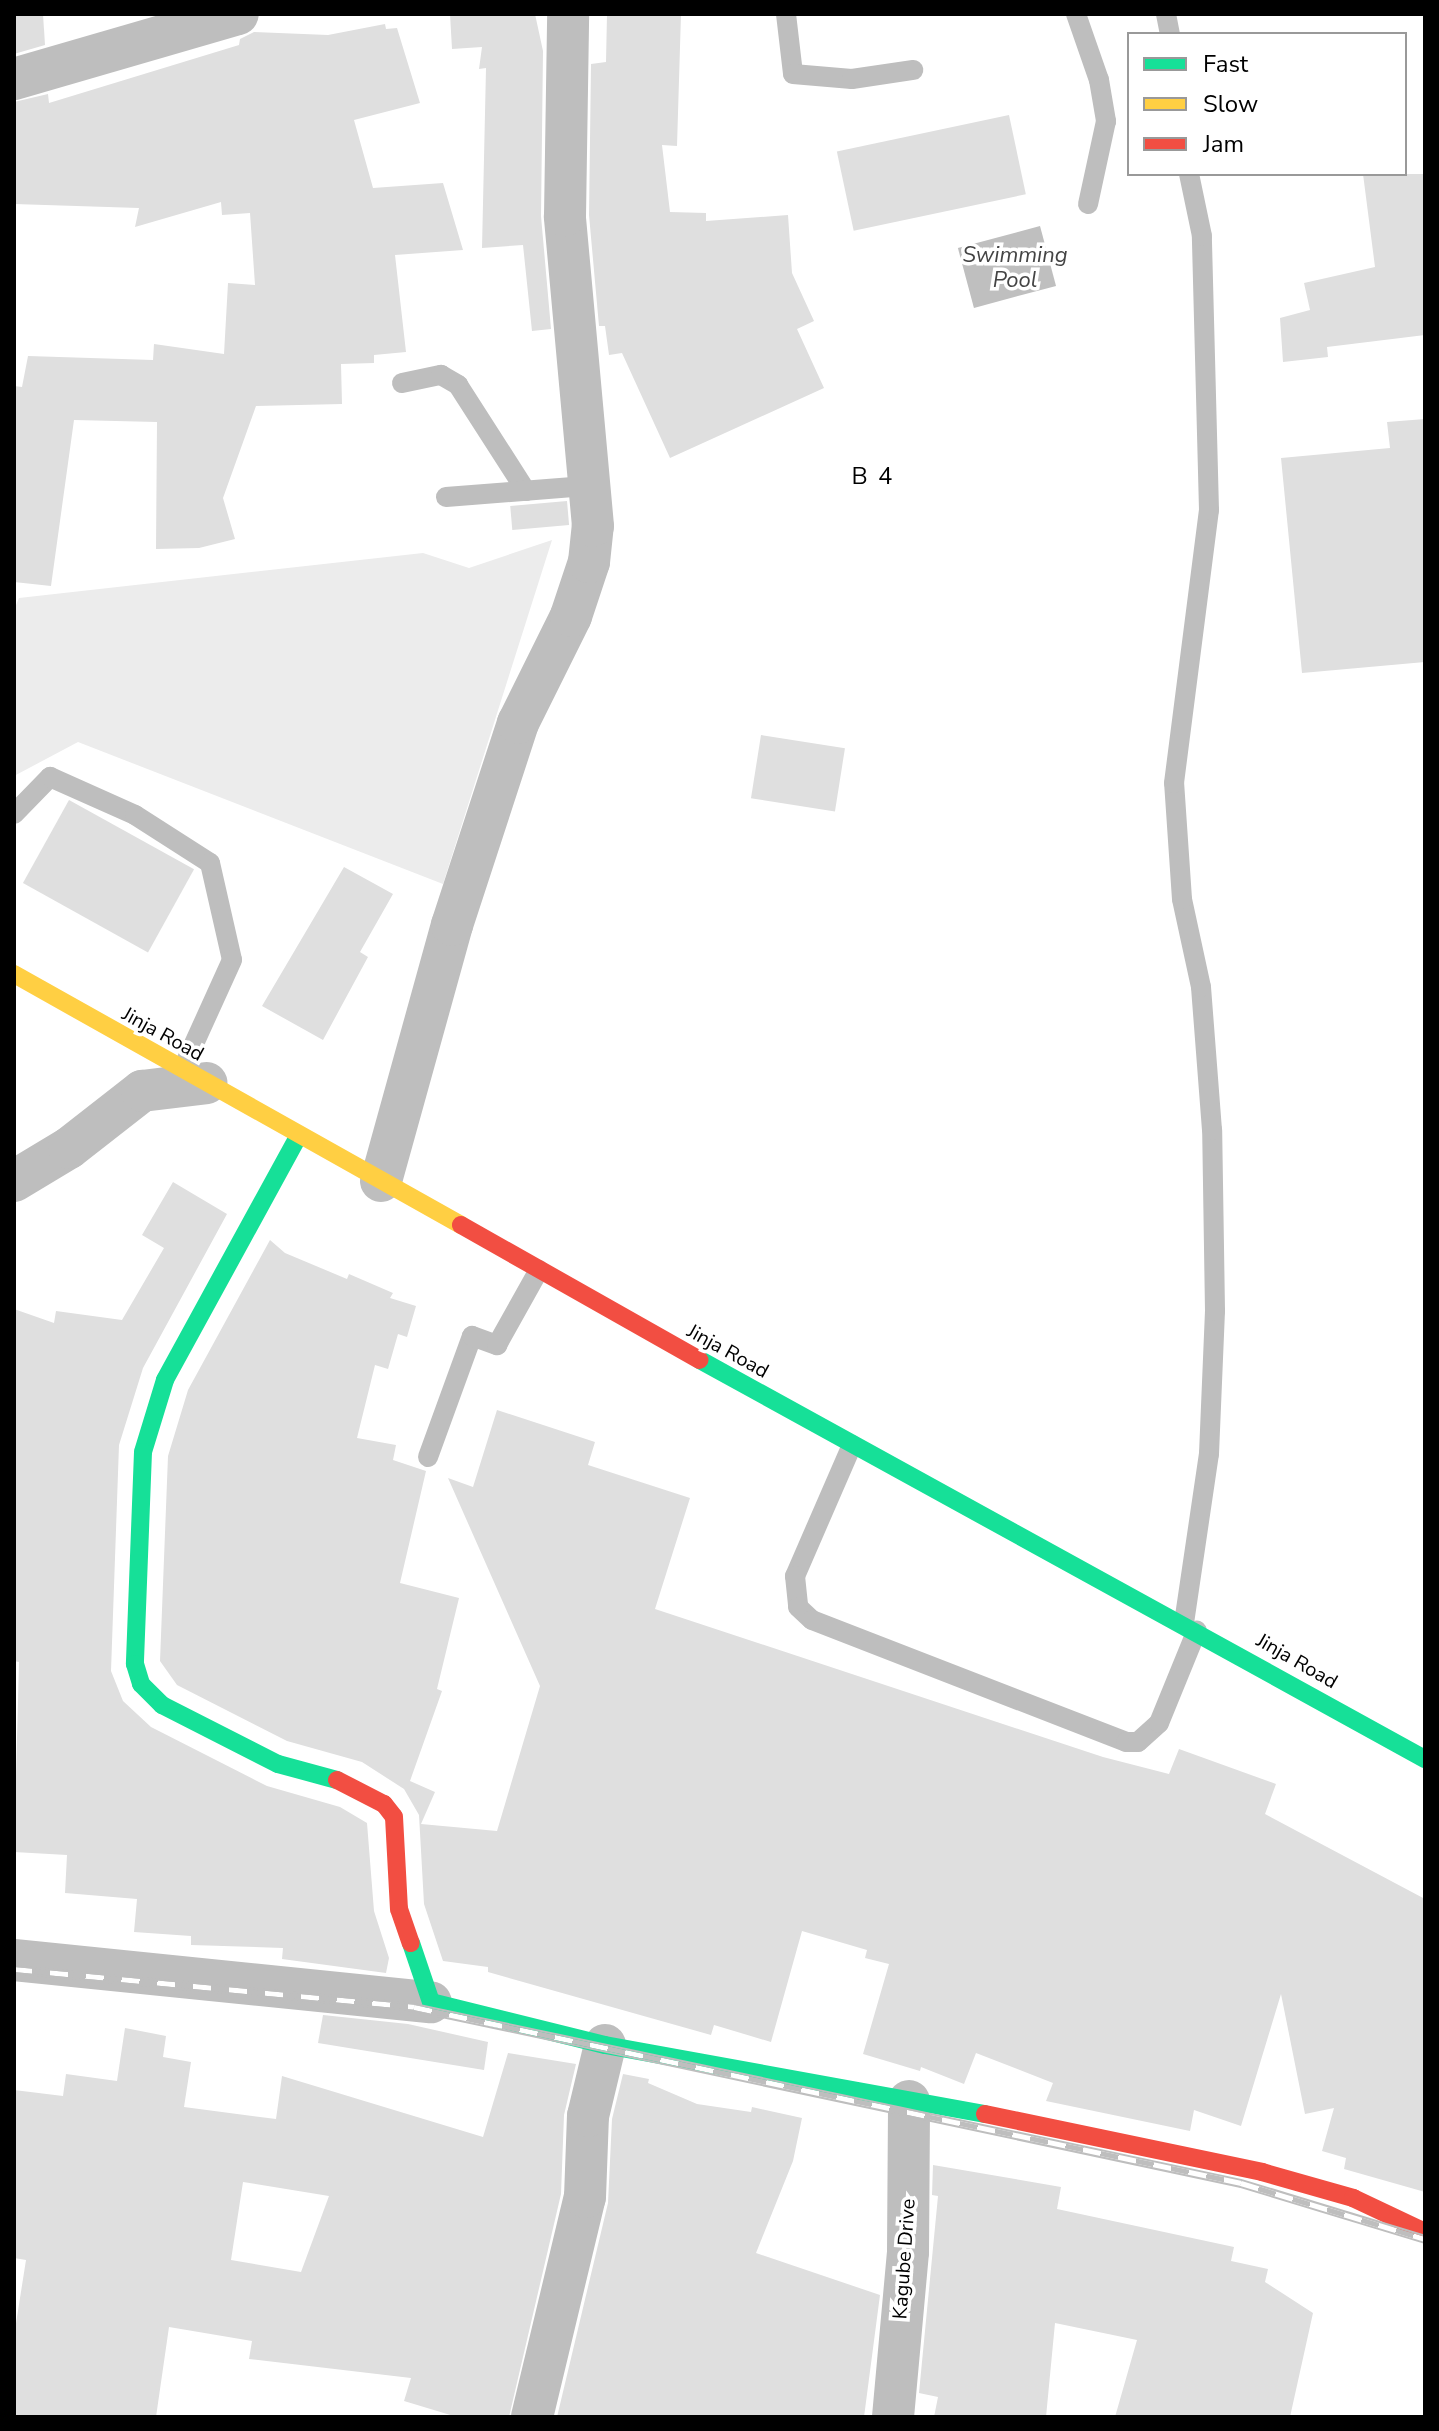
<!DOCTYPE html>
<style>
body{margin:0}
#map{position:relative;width:1439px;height:2431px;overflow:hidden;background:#fff;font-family:"Nunito Sans",sans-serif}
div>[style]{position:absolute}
.green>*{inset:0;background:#ececec}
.water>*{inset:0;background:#bfbfbf;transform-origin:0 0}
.building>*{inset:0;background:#dfdfdf;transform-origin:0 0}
.lane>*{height:20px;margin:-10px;padding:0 10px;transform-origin:10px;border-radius:10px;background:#bebebe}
.street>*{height:42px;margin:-21px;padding:0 21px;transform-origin:21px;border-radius:21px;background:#bebebe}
.fast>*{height:18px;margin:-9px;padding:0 9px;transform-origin:9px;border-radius:9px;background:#16e098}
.slow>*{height:18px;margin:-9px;padding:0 9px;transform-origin:9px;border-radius:9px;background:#ffcf43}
.jam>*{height:18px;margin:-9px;padding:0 9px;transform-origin:9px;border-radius:9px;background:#f24e42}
.rail>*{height:9px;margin-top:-4.5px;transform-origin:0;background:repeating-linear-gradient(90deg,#fff 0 18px,#bebebe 0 36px);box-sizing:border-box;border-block:2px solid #bebebe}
span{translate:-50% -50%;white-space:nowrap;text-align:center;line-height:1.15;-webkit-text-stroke:7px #fff;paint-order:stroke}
.street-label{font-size:20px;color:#000}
.water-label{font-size:22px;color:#444;font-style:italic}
.quarter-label{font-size:24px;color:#000;letter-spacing:2px}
.frame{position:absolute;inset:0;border:16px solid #000;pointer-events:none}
.legend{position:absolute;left:1127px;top:32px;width:280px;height:144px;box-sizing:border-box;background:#fff;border:2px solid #999;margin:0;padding:10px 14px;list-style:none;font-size:24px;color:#000}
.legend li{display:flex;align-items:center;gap:16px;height:40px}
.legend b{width:40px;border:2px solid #999}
</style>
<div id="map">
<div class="green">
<i style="clip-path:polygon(552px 540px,443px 884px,78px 742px,14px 776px,14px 610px,19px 598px,423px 553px,469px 568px)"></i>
</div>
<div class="water">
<i style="left:1040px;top:226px;width:62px;height:85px;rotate:75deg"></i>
</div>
<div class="building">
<i style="clip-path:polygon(14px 14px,43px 14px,45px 45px,14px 54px)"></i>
<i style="clip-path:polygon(450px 14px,535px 14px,543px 51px,541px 216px,551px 329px,532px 331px,523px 245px,482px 248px,486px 68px,479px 69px,482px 47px,452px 49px)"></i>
<i style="clip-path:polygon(607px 14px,681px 14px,677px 146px,662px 145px,670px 212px,706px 213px,706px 221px,788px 215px,792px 273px,814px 321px,797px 329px,824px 388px,670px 458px,622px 353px,609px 355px,605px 326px,599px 326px,589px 215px,591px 64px,606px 62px)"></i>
<i style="clip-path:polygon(385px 24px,386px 29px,397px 28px,420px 103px,354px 120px,373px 188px,443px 183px,463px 250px,395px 255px,406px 352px,374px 355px,374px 363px,341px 364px,342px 404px,256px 406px,223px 498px,235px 539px,199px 548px,156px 549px,157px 422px,74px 420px,51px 586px,14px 582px,14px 386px,22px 387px,28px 356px,153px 360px,154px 344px,224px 354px,228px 283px,255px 285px,250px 213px,222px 215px,221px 202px,135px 227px,139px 208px,14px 204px,14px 102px,48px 94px,49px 103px,239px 45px,240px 39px,254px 32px,328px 35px)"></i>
<i style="left:1009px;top:115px;width:81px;height:176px;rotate:78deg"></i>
<i style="clip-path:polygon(1363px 174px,1425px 174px,1425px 335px,1327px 347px,1328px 357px,1283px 362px,1280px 318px,1310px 310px,1304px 283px,1375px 267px)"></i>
<i style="clip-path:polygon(1425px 419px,1425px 662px,1302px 673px,1281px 458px,1390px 448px,1387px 422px)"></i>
<i style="left:567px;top:501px;width:24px;height:57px;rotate:85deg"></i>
<i style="left:761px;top:735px;width:85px;height:64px;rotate:9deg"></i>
<i style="left:69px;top:800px;width:143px;height:95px;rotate:29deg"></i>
<i style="clip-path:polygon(344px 867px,393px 894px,360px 952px,368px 957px,323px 1040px,262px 1006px)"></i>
<i style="clip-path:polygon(173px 1182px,227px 1214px,143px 1368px,119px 1445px,111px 1671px,123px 1701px,151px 1727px,267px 1786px,340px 1807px,367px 1823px,374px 1911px,389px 1958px,386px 1973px,282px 1959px,283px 1948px,191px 1945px,191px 1936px,134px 1932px,137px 1899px,65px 1893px,67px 1855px,14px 1852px,19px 1662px,14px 1661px,14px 1309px,54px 1323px,56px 1311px,122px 1320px,164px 1248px,142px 1235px)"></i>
<i style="clip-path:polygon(270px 1240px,285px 1253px,347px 1279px,349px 1274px,393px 1293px,390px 1298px,416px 1306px,407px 1337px,398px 1334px,388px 1369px,375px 1365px,357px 1438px,396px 1445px,393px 1460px,426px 1471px,400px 1583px,459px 1598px,437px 1689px,442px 1691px,410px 1781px,435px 1792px,421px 1824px,497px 1831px,540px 1686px,448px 1478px,473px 1487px,497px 1410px,595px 1442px,588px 1465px,690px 1498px,655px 1609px,1103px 1757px,1169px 1774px,1179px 1749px,1276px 1784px,1265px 1814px,1425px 1899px,1425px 2192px,1344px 2169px,1346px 2158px,1322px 2151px,1334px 2108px,1305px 2114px,1281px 1994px,1241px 2126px,1194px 2110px,1190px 2131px,1046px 2101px,1053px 2083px,976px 2053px,964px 2084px,921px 2067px,920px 2071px,863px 2054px,889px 1964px,865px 1958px,867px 1950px,802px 1931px,771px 2042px,714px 2025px,711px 2035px,488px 1972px,488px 1967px,443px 1961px,424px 1904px,419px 1815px,404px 1789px,362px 1762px,287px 1741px,177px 1685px,160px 1661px,168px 1456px,188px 1390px)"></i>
<i style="clip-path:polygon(323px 2015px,408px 2024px,488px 2042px,484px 2070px,318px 2043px)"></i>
<i style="clip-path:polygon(evenodd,125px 2028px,166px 2036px,163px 2057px,191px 2062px,184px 2107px,276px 2119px,282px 2076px,483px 2137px,508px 2053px,576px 2064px,564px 2115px,561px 2194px,509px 2417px,457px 2417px,404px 2401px,411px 2378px,249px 2359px,252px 2341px,169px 2327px,156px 2417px,14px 2417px,14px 2336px,26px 2260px,14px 2258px,14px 2090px,63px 2096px,66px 2074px,117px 2081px,125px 2028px,243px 2182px,329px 2196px,301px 2272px,231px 2260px,243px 2182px)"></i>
<i style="clip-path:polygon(623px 2074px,649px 2079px,648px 2083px,697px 2104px,751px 2112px,752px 2107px,802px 2118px,793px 2161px,756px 2253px,880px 2295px,864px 2417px,557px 2417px,608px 2203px,612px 2119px)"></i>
<i style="clip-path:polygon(933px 2165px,1061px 2187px,1057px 2209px,1234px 2247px,1231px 2261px,1268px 2269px,1265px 2282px,1313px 2313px,1290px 2417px,1115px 2417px,1137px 2340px,1055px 2323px,1046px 2417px,934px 2417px,938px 2397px,919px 2393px,938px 2196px,932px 2195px)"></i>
</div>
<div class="lane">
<i style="left:786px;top:14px;width:60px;rotate:83.3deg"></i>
<i style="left:793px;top:74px;width:59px;rotate:4.8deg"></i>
<i style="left:852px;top:79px;width:62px;rotate:-8.4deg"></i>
<i style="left:1076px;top:14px;width:70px;rotate:70.8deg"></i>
<i style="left:1099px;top:80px;width:42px;rotate:80.3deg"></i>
<i style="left:1106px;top:121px;width:85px;rotate:102.2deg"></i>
<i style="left:1166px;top:14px;width:20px;rotate:79deg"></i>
<i style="left:402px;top:383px;width:40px;rotate:-12deg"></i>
<i style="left:441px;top:375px;width:20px;rotate:30deg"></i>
<i style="left:458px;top:385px;width:126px;rotate:57.3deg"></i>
<i style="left:446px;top:497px;width:140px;rotate:-4.5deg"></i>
<i style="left:14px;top:814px;width:52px;rotate:-45.8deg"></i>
<i style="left:50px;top:777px;width:93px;rotate:24.1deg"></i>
<i style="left:135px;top:815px;width:89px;rotate:32.6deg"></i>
<i style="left:210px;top:863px;width:99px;rotate:77.2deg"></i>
<i style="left:232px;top:960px;width:121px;rotate:114.4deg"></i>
<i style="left:852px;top:1445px;width:143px;rotate:113.5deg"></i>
<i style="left:795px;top:1576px;width:31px;rotate:84deg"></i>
<i style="left:798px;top:1607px;width:19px;rotate:43deg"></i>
<i style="left:812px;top:1620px;width:337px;rotate:21.2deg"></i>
<i style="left:1126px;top:1742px;width:12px"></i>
<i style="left:1138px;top:1742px;width:28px;rotate:-42deg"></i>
<i style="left:1159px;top:1723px;width:100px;rotate:-67.8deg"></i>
<i style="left:428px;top:1457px;width:129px;rotate:-70deg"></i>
<i style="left:472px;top:1336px;width:27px;rotate:20deg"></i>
<i style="left:497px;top:1345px;width:86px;rotate:-60.8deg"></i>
<i style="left:1184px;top:1623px;width:171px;rotate:-81.6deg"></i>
<i style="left:1209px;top:1454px;width:143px;rotate:-87.6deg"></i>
<i style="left:1215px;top:1311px;width:181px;rotate:-90.9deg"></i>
<i style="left:1212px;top:1130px;width:143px;rotate:-94.4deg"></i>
<i style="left:1201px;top:987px;width:90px;rotate:-102.2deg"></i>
<i style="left:1182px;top:899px;width:116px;rotate:-93.9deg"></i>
<i style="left:1174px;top:783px;width:275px;rotate:-82.7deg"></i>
<i style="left:1209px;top:510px;width:274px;rotate:-91.5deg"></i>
<i style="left:1202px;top:236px;width:63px;rotate:-101.8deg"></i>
</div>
<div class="street">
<i style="left:14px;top:79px;width:233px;rotate:-16.2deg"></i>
<i style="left:14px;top:1181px;width:64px;rotate:-31deg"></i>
<i style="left:69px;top:1148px;width:93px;rotate:-38deg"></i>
<i style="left:142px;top:1091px;width:65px;rotate:-7deg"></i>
<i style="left:381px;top:1181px;width:266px;rotate:-74.5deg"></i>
<i style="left:452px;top:925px;width:213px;rotate:-71.9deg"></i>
<i style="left:518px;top:723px;width:119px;rotate:-63.6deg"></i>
<i style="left:571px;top:616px;width:57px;rotate:-71.6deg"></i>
<i style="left:589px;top:562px;width:36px;rotate:-84deg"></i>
<i style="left:593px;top:526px;width:311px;rotate:-95.2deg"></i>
<i style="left:565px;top:216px;width:202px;rotate:-89.1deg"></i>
<i style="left:14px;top:1960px;width:419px;rotate:5.8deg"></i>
<i style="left:532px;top:2417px;width:226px;rotate:-76.5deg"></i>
<i style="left:585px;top:2197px;width:81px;rotate:-87.9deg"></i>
<i style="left:588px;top:2116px;width:73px;rotate:-76.5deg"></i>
<i style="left:893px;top:2417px;width:166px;rotate:-84.8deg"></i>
<i style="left:908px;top:2252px;width:151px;rotate:-89.6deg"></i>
</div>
<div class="fast">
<i style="left:299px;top:1135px;width:279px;rotate:118.7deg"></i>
<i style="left:165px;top:1380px;width:75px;rotate:107deg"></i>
<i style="left:143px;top:1452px;width:212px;rotate:92.2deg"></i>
<i style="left:135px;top:1664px;width:21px;rotate:73deg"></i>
<i style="left:141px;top:1684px;width:30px;rotate:45deg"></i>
<i style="left:162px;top:1705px;width:130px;rotate:27deg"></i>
<i style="left:278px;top:1764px;width:61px;rotate:15.2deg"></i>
<i style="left:700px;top:1360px;width:828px;rotate:28.83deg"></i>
<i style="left:411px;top:1943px;width:62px;rotate:71.3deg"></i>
<i style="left:431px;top:2002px;width:179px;rotate:13.9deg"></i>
<i style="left:605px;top:2045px;width:386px;rotate:10.3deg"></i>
</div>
<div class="slow">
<i style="left:14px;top:974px;width:513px;rotate:29.32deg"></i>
</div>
<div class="jam">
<i style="left:461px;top:1225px;width:274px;rotate:29.5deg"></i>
<i style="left:337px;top:1780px;width:53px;rotate:27.1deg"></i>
<i style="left:384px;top:1804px;width:16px;rotate:52deg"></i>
<i style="left:394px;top:1817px;width:92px;rotate:86.9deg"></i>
<i style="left:399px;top:1909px;width:36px;rotate:71deg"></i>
<i style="left:985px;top:2114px;width:283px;rotate:11.8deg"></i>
<i style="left:1262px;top:2172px;width:95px;rotate:15.9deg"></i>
<i style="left:1353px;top:2198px;width:80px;rotate:25.3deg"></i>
</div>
<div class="rail">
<i style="left:14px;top:1969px;width:402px;rotate:5.4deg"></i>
<i style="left:414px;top:2007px;width:846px;rotate:12.01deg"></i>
<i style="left:1241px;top:2183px;width:192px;rotate:16.9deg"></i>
</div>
<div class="street-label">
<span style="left:163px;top:1034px;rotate:29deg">Jinja Road</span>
<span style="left:728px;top:1351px;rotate:29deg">Jinja Road</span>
<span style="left:1297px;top:1661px;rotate:30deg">Jinja Road</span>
<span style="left:904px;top:2259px;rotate:-86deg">Kagube Drive</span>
</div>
<div class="water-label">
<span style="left:1015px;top:268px">Swimming<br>Pool</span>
</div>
<div class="quarter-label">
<span style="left:873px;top:477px">B 4</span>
</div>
<div class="frame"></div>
<ul class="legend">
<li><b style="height:10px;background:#16e098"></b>Fast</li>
<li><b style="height:10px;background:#ffcf43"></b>Slow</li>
<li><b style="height:10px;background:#f24e42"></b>Jam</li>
</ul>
</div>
